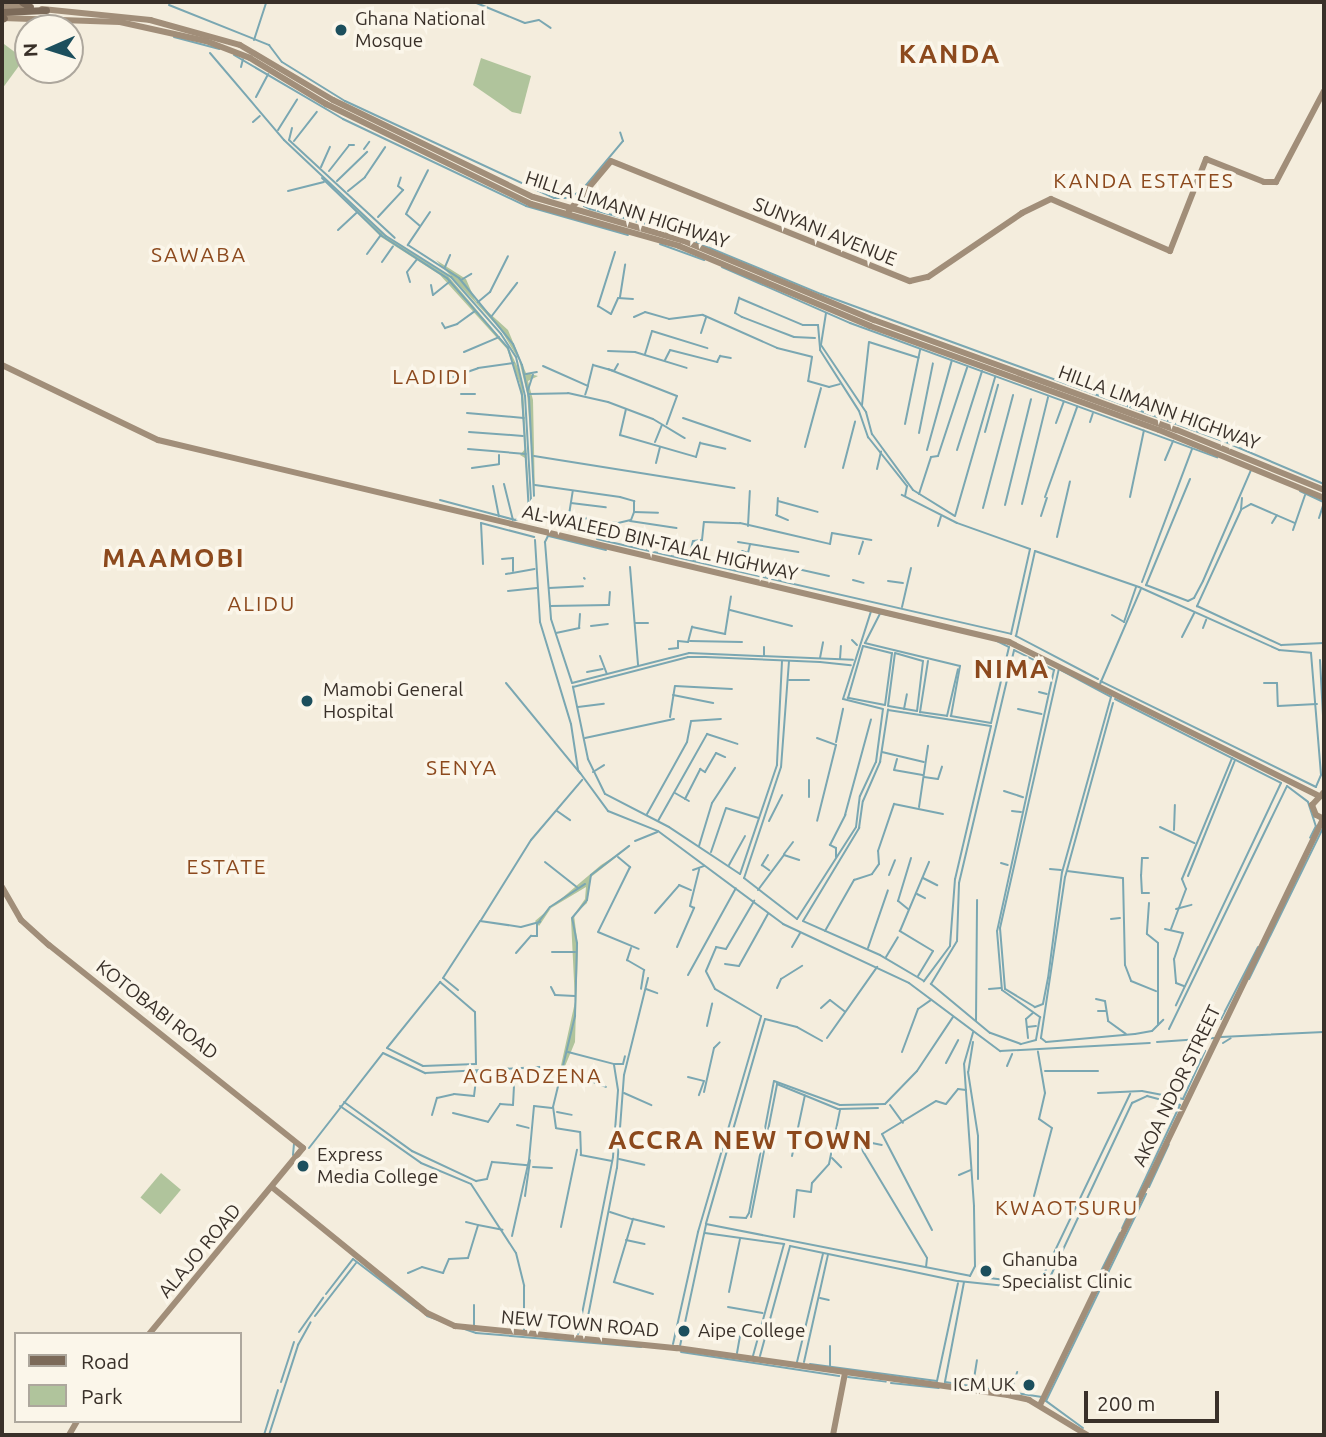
<!DOCTYPE html>
<style>
body{margin:0}
#map{position:relative;width:1326px;height:1437px;overflow:hidden;background:#f4eddd;font-family:Ubuntu,sans-serif}
div>[style]{position:absolute}
.green>*{inset:0;background:#b0c49c;transform-origin:0 0}
.stream>*{height:2px;margin:-1px;padding:0 1px;transform-origin:1px;border-radius:1px;background:#7aa7b2}
.secondary>*{height:6px;margin:-3px;padding:0 3px;transform-origin:3px;border-radius:3px;background:#a18e79}
.primary>*{height:7px;margin:-3.5px;padding:0 3.5px;transform-origin:3.5px;border-radius:3.5px;background:#7c6a59}
.dots>*{width:19px;height:19px;translate:-50% -50%;box-sizing:border-box;border:4px solid #fbf6ea;border-radius:50%}
span{translate:-50% -50%;white-space:nowrap;text-align:center;line-height:1.15;-webkit-text-stroke:7px #fbf6ea;paint-order:stroke}
.poi-label{font-size:19px;color:#393029}
.left{translate:0 -50%;text-align:left}
.right{translate:-100% -50%;text-align:right}
.street-label{font-size:19px;color:#393029}
.neighbourhood-label{font-size:21px;color:#8c491d;letter-spacing:2px}
.district-label{font-size:26px;color:#8c491d;font-weight:700;letter-spacing:2px}
.frame{position:absolute;inset:0;border:4px solid #393029;pointer-events:none}
.legend{position:absolute;left:14px;top:1332px;width:228px;height:91px;box-sizing:border-box;background:#fbf6ea;border:2px solid #ada79d;margin:0;padding:9px 12px;list-style:none;font-size:21px;color:#393029}
.legend li{display:flex;align-items:center;gap:14px;height:35px}
.legend b{width:35px;border:2px solid #ada79d}
.north{position:absolute;left:14px;top:14px;width:70px;height:70px;box-sizing:border-box;background:#fbf6ea;border:2px solid #ada79d;border-radius:50%;rotate:267deg;font-size:19px;font-weight:700;line-height:28px;text-align:center;color:#393029}
.north::after{content:'';display:block;margin:auto;width:24px;height:32px;background:#1c4f5d;clip-path:polygon(50% 0,100% 100%,50% 72%,0 100%)}
.scale{position:absolute;left:1084px;top:1391px;width:135px;height:32px;box-sizing:border-box;border:4px solid #393029;border-top:0;padding-left:9px;font-size:21px;line-height:24px;white-space:nowrap;color:#393029;-webkit-text-stroke:5px #fbf6ea;paint-order:stroke}
</style>
<div id="map">
<div class="green">
<i style="clip-path:polygon(4px 44px,24px 59px,2px 89px,2px 47px)"></i>
<i style="clip-path:polygon(481px 58px,531px 76px,521px 114px,512px 112px,473px 85px)"></i>
<i style="clip-path:polygon(327px 182px,384px 235px,448px 276px,508px 347px,518px 368px,523px 388px,530px 514px,525px 458px,520px 455px,525px 449px,520px 384px,507px 349px,440px 275px,381px 237px)"></i>
<i style="clip-path:polygon(436px 260px,466px 279px,475px 300px,508px 330px,526px 373px,538px 376px,528px 381px,533px 400px,535px 497px,527px 393px,519px 360px,501px 330px)"></i>
<i style="clip-path:polygon(629px 847px,591px 877px,587px 903px,574px 915px,578px 947px,575px 1042px,556px 1088px,575px 1002px,571px 919px,585px 899px,586px 887px,551px 908px,539px 926px,535px 921px,601px 865px)"></i>
<i style="left:161px;top:1173px;width:26px;height:32px;rotate:40deg"></i>
</div>
<div class="stream">
<i style="left:474px;top:2px;width:55px;rotate:22.4deg"></i>
<i style="left:525px;top:23px;width:14px;rotate:-12deg"></i>
<i style="left:539px;top:20px;width:14px;rotate:34deg"></i>
<i style="left:169px;top:5px;width:108px;rotate:21.8deg"></i>
<i style="left:269px;top:45px;width:21px;rotate:53deg"></i>
<i style="left:282px;top:62px;width:74px;rotate:31.8deg"></i>
<i style="left:345px;top:101px;width:230px;rotate:24.9deg"></i>
<i style="left:554px;top:198px;width:15px"></i>
<i style="left:569px;top:198px;width:15px;rotate:-32deg"></i>
<i style="left:582px;top:190px;width:64px;rotate:-50.1deg"></i>
<i style="left:623px;top:141px;width:9px;rotate:-108deg"></i>
<i style="left:174px;top:37px;width:47px;rotate:14.9deg"></i>
<i style="left:254px;top:40px;width:40px;rotate:-72deg"></i>
<i style="left:210px;top:53px;width:114px;rotate:49.6deg"></i>
<i style="left:284px;top:140px;width:140px;rotate:43.3deg"></i>
<i style="left:386px;top:236px;width:77px;rotate:32.2deg"></i>
<i style="left:451px;top:277px;width:76px;rotate:48.7deg"></i>
<i style="left:501px;top:334px;width:27px;rotate:57deg"></i>
<i style="left:516px;top:357px;width:40px;rotate:77deg"></i>
<i style="left:525px;top:396px;width:121px;rotate:86.7deg"></i>
<i style="left:234px;top:55px;width:126px;rotate:30.4deg"></i>
<i style="left:343px;top:119px;width:203px;rotate:25.4deg"></i>
<i style="left:526px;top:206px;width:106px;rotate:15.9deg"></i>
<i style="left:241px;top:67px;width:8px;rotate:-76deg"></i>
<i style="left:256px;top:97px;width:26px;rotate:-62deg"></i>
<i style="left:253px;top:122px;width:9px;rotate:-41deg"></i>
<i style="left:292px;top:128px;width:12px;rotate:104deg"></i>
<i style="left:289px;top:140px;width:144px;rotate:42.8deg"></i>
<i style="left:278px;top:130px;width:36px;rotate:-58deg"></i>
<i style="left:294px;top:141px;width:37px;rotate:-52deg"></i>
<i style="left:364px;top:149px;width:9px;rotate:-54deg"></i>
<i style="left:321px;top:167px;width:22px;rotate:-66deg"></i>
<i style="left:329px;top:171px;width:33px;rotate:-52deg"></i>
<i style="left:349px;top:145px;width:5px"></i>
<i style="left:322px;top:178px;width:83px;rotate:44deg"></i>
<i style="left:382px;top:236px;width:77px;rotate:32.9deg"></i>
<i style="left:447px;top:278px;width:93px;rotate:48.9deg"></i>
<i style="left:508px;top:348px;width:49px;rotate:73.4deg"></i>
<i style="left:522px;top:395px;width:118px;rotate:86.6deg"></i>
<i style="left:337px;top:181px;width:42px;rotate:-44deg"></i>
<i style="left:288px;top:191px;width:37px;rotate:-14deg"></i>
<i style="left:348px;top:191px;width:22px;rotate:-39deg"></i>
<i style="left:365px;top:177px;width:36px;rotate:-56deg"></i>
<i style="left:584px;top:197px;width:9px;rotate:90deg"></i>
<i style="left:584px;top:206px;width:7px;rotate:27deg"></i>
<i style="left:590px;top:209px;width:77px;rotate:15.1deg"></i>
<i style="left:664px;top:229px;width:170px;rotate:22.5deg"></i>
<i style="left:821px;top:294px;width:436px;rotate:20.1deg"></i>
<i style="left:1230px;top:444px;width:102px;rotate:23.1deg"></i>
<i style="left:430px;top:212px;width:40px;rotate:124deg"></i>
<i style="left:408px;top:245px;width:61px;rotate:32.9deg"></i>
<i style="left:459px;top:278px;width:85px;rotate:50.7deg"></i>
<i style="left:513px;top:344px;width:23px;rotate:67deg"></i>
<i style="left:522px;top:365px;width:33px;rotate:78deg"></i>
<i style="left:529px;top:397px;width:99px;rotate:87.1deg"></i>
<i style="left:378px;top:217px;width:37px;rotate:-47deg"></i>
<i style="left:403px;top:190px;width:6px;rotate:-141deg"></i>
<i style="left:398px;top:186px;width:9px;rotate:-72deg"></i>
<i style="left:420px;top:226px;width:18px;rotate:-139deg"></i>
<i style="left:406px;top:214px;width:49px;rotate:-63.4deg"></i>
<i style="left:338px;top:230px;width:25px;rotate:-43deg"></i>
<i style="left:660px;top:244px;width:47px;rotate:20deg"></i>
<i style="left:615px;top:252px;width:57px;rotate:107.5deg"></i>
<i style="left:598px;top:306px;width:15px;rotate:32deg"></i>
<i style="left:611px;top:314px;width:17px;rotate:-66deg"></i>
<i style="left:618px;top:298px;width:15px;rotate:4deg"></i>
<i style="left:367px;top:254px;width:24px;rotate:-54deg"></i>
<i style="left:382px;top:262px;width:19px;rotate:-55deg"></i>
<i style="left:445px;top:267px;width:13px;rotate:-67deg"></i>
<i style="left:722px;top:267px;width:140px;rotate:23.6deg"></i>
<i style="left:850px;top:323px;width:391px;rotate:20.1deg"></i>
<i style="left:461px;top:280px;width:12px;rotate:-31deg"></i>
<i style="left:410px;top:282px;width:10px;rotate:-107deg"></i>
<i style="left:407px;top:272px;width:16px;rotate:-52deg"></i>
<i style="left:431px;top:285px;width:10px;rotate:79deg"></i>
<i style="left:433px;top:295px;width:22px;rotate:-39deg"></i>
<i style="left:620px;top:297px;width:33px;rotate:-81deg"></i>
<i style="left:478px;top:302px;width:16px;rotate:-40deg"></i>
<i style="left:490px;top:292px;width:40px;rotate:-63.4deg"></i>
<i style="left:826px;top:313px;width:32px;rotate:99deg"></i>
<i style="left:821px;top:345px;width:81px;rotate:56.1deg"></i>
<i style="left:866px;top:412px;width:23px;rotate:75deg"></i>
<i style="left:872px;top:434px;width:69px;rotate:53.8deg"></i>
<i style="left:913px;top:490px;width:49px;rotate:31.8deg"></i>
<i style="left:955px;top:516px;width:145px;rotate:-73.9deg"></i>
<i style="left:491px;top:317px;width:43px;rotate:-52.6deg"></i>
<i style="left:634px;top:317px;width:12px;rotate:-24deg"></i>
<i style="left:645px;top:312px;width:25px;rotate:16deg"></i>
<i style="left:669px;top:319px;width:34px;rotate:-7deg"></i>
<i style="left:703px;top:315px;width:81px;rotate:24deg"></i>
<i style="left:777px;top:348px;width:36px;rotate:14deg"></i>
<i style="left:812px;top:357px;width:24px;rotate:99deg"></i>
<i style="left:808px;top:381px;width:22px;rotate:16deg"></i>
<i style="left:829px;top:387px;width:11px;rotate:-15deg"></i>
<i style="left:442px;top:323px;width:6px;rotate:59deg"></i>
<i style="left:445px;top:328px;width:13px;rotate:-18deg"></i>
<i style="left:457px;top:324px;width:22px;rotate:-36deg"></i>
<i style="left:701px;top:333px;width:16px;rotate:-72deg"></i>
<i style="left:815px;top:338px;width:21px;rotate:-177deg"></i>
<i style="left:794px;top:337px;width:56px;rotate:-159deg"></i>
<i style="left:742px;top:317px;width:8px;rotate:-150deg"></i>
<i style="left:735px;top:313px;width:16px;rotate:-75deg"></i>
<i style="left:739px;top:298px;width:69px;rotate:22.9deg"></i>
<i style="left:803px;top:325px;width:15px"></i>
<i style="left:818px;top:325px;width:25px;rotate:85deg"></i>
<i style="left:820px;top:350px;width:72px;rotate:57.4deg"></i>
<i style="left:859px;top:411px;width:28px;rotate:71deg"></i>
<i style="left:868px;top:437px;width:63px;rotate:51.5deg"></i>
<i style="left:907px;top:486px;width:10px;rotate:101deg"></i>
<i style="left:608px;top:351px;width:27px;rotate:2deg"></i>
<i style="left:635px;top:352px;width:54px;rotate:17.1deg"></i>
<i style="left:464px;top:352px;width:38px;rotate:-23deg"></i>
<i style="left:645px;top:354px;width:24px;rotate:-73deg"></i>
<i style="left:652px;top:331px;width:58px;rotate:17.2deg"></i>
<i style="left:665px;top:360px;width:11px;rotate:-63deg"></i>
<i style="left:670px;top:350px;width:49px;rotate:14.3deg"></i>
<i style="left:717px;top:362px;width:7px;rotate:-63deg"></i>
<i style="left:720px;top:356px;width:11px;rotate:10deg"></i>
<i style="left:543px;top:366px;width:49px;rotate:24deg"></i>
<i style="left:588px;top:386px;width:9px;rotate:108deg"></i>
<i style="left:608px;top:369px;width:74px;rotate:21.4deg"></i>
<i style="left:677px;top:396px;width:30px;rotate:110deg"></i>
<i style="left:526px;top:374px;width:11px;rotate:-10deg"></i>
<i style="left:444px;top:380px;width:36px;rotate:-19deg"></i>
<i style="left:478px;top:368px;width:36px;rotate:-8deg"></i>
<i style="left:588px;top:385px;width:21px;rotate:-76deg"></i>
<i style="left:593px;top:365px;width:22px;rotate:16deg"></i>
<i style="left:614px;top:371px;width:8px;rotate:-60deg"></i>
<i style="left:528px;top:390px;width:16px;rotate:-72deg"></i>
<i style="left:461px;top:394px;width:14px"></i>
<i style="left:529px;top:394px;width:39px;rotate:-1deg"></i>
<i style="left:568px;top:393px;width:41px;rotate:12.7deg"></i>
<i style="left:608px;top:402px;width:48px;rotate:20.7deg"></i>
<i style="left:653px;top:419px;width:37px;rotate:31deg"></i>
<i style="left:862px;top:405px;width:63px;rotate:-83.7deg"></i>
<i style="left:869px;top:342px;width:52px;rotate:17.7deg"></i>
<i style="left:626px;top:409px;width:27px;rotate:103deg"></i>
<i style="left:620px;top:435px;width:79px;rotate:16.1deg"></i>
<i style="left:696px;top:457px;width:15px;rotate:-74deg"></i>
<i style="left:700px;top:443px;width:26px;rotate:13deg"></i>
<i style="left:467px;top:413px;width:57px;rotate:5deg"></i>
<i style="left:683px;top:418px;width:71px;rotate:18.9deg"></i>
<i style="left:1090px;top:422px;width:9px;rotate:-72deg"></i>
<i style="left:1056px;top:423px;width:23px;rotate:-70deg"></i>
<i style="left:905px;top:424px;width:76px;rotate:-78.5deg"></i>
<i style="left:469px;top:432px;width:54px;rotate:4.2deg"></i>
<i style="left:985px;top:432px;width:49px;rotate:-74.5deg"></i>
<i style="left:919px;top:433px;width:71px;rotate:-78.7deg"></i>
<i style="left:655px;top:442px;width:18px;rotate:-68deg"></i>
<i style="left:805px;top:447px;width:61px;rotate:-74.8deg"></i>
<i style="left:468px;top:449px;width:58px;rotate:4.9deg"></i>
<i style="left:927px;top:450px;width:93px;rotate:-74.5deg"></i>
<i style="left:957px;top:450px;width:83px;rotate:-72.4deg"></i>
<i style="left:534px;top:456px;width:203px;rotate:9.1deg"></i>
<i style="left:1165px;top:460px;width:21px;rotate:-67deg"></i>
<i style="left:656px;top:463px;width:16px;rotate:-76deg"></i>
<i style="left:472px;top:468px;width:27px;rotate:-8deg"></i>
<i style="left:499px;top:464px;width:9px;rotate:-90deg"></i>
<i style="left:843px;top:468px;width:48px;rotate:-75.4deg"></i>
<i style="left:877px;top:469px;width:18px;rotate:-77deg"></i>
<i style="left:1190px;top:479px;width:115px;rotate:112.5deg"></i>
<i style="left:1146px;top:585px;width:45px;rotate:20.9deg"></i>
<i style="left:1188px;top:601px;width:7px;rotate:-27deg"></i>
<i style="left:1194px;top:598px;width:19px;rotate:-62deg"></i>
<i style="left:1203px;top:581px;width:121px;rotate:-66.6deg"></i>
<i style="left:504px;top:484px;width:37px;rotate:76deg"></i>
<i style="left:535px;top:485px;width:86px;rotate:8deg"></i>
<i style="left:620px;top:497px;width:15px;rotate:16deg"></i>
<i style="left:634px;top:501px;width:11px;rotate:90deg"></i>
<i style="left:493px;top:486px;width:31px;rotate:79deg"></i>
<i style="left:1300px;top:491px;width:26px;rotate:25deg"></i>
<i style="left:919px;top:494px;width:39px;rotate:-72deg"></i>
<i style="left:931px;top:457px;width:7px;rotate:-8deg"></i>
<i style="left:938px;top:456px;width:93px;rotate:-71.8deg"></i>
<i style="left:1045px;top:497px;width:96px;rotate:-70.4deg"></i>
<i style="left:1130px;top:497px;width:68px;rotate:-78.2deg"></i>
<i style="left:1242px;top:498px;width:12px;rotate:95deg"></i>
<i style="left:1241px;top:510px;width:106px;rotate:114.6deg"></i>
<i style="left:1197px;top:606px;width:93px;rotate:24.9deg"></i>
<i style="left:1281px;top:645px;width:43px;rotate:-2.7deg"></i>
<i style="left:440px;top:500px;width:78px;rotate:14.9deg"></i>
<i style="left:515px;top:520px;width:16px;rotate:-18deg"></i>
<i style="left:778px;top:501px;width:41px;rotate:15.4deg"></i>
<i style="left:571px;top:503px;width:35px;rotate:7deg"></i>
<i style="left:1022px;top:504px;width:110px;rotate:-76.3deg"></i>
<i style="left:1005px;top:505px;width:109px;rotate:-76.2deg"></i>
<i style="left:983px;top:508px;width:117px;rotate:-75.1deg"></i>
<i style="left:1242px;top:509px;width:10px;rotate:-29deg"></i>
<i style="left:1251px;top:504px;width:48px;rotate:23.4deg"></i>
<i style="left:776px;top:515px;width:13px;rotate:23deg"></i>
<i style="left:777px;top:515px;width:17px;rotate:-87deg"></i>
<i style="left:569px;top:516px;width:49px;rotate:8.1deg"></i>
<i style="left:618px;top:523px;width:13px;rotate:-13deg"></i>
<i style="left:631px;top:520px;width:9px;rotate:-69deg"></i>
<i style="left:634px;top:512px;width:24px;rotate:2deg"></i>
<i style="left:1041px;top:516px;width:19px;rotate:-72deg"></i>
<i style="left:1319px;top:518px;width:16px;rotate:-72deg"></i>
<i style="left:568px;top:521px;width:30px;rotate:-81deg"></i>
<i style="left:630px;top:521px;width:47px;rotate:8.7deg"></i>
<i style="left:1272px;top:523px;width:9px;rotate:-58deg"></i>
<i style="left:748px;top:526px;width:35px;rotate:-87deg"></i>
<i style="left:938px;top:526px;width:10px;rotate:-73deg"></i>
<i style="left:1293px;top:530px;width:37px;rotate:-71deg"></i>
<i style="left:1057px;top:537px;width:57px;rotate:-76.9deg"></i>
<i style="left:597px;top:539px;width:425px;rotate:12.9deg"></i>
<i style="left:1011px;top:634px;width:87px;rotate:-77.4deg"></i>
<i style="left:1030px;top:549px;width:77px;rotate:-160.4deg"></i>
<i style="left:957px;top:523px;width:62px;rotate:-153deg"></i>
<i style="left:535px;top:540px;width:82px;rotate:86.5deg"></i>
<i style="left:540px;top:622px;width:107px;rotate:73.1deg"></i>
<i style="left:571px;top:724px;width:47px;rotate:81.3deg"></i>
<i style="left:578px;top:770px;width:51px;rotate:53.8deg"></i>
<i style="left:608px;top:811px;width:54px;rotate:21.8deg"></i>
<i style="left:658px;top:831px;width:156px;rotate:36.6deg"></i>
<i style="left:783px;top:924px;width:139px;rotate:25.1deg"></i>
<i style="left:909px;top:983px;width:114px;rotate:36.8deg"></i>
<i style="left:1000px;top:1051px;width:150px;rotate:-3.1deg"></i>
<i style="left:738px;top:542px;width:12px;rotate:9deg"></i>
<i style="left:606px;top:550px;width:60px;rotate:-166.4deg"></i>
<i style="left:548px;top:536px;width:7px;rotate:117deg"></i>
<i style="left:545px;top:542px;width:77px;rotate:85.5deg"></i>
<i style="left:551px;top:619px;width:67px;rotate:71.8deg"></i>
<i style="left:572px;top:683px;width:121px;rotate:-14.4deg"></i>
<i style="left:689px;top:653px;width:164px;rotate:2.4deg"></i>
<i style="left:742px;top:551px;width:6px;rotate:18deg"></i>
<i style="left:748px;top:553px;width:9px;rotate:-77deg"></i>
<i style="left:750px;top:544px;width:49px;rotate:9.5deg"></i>
<i style="left:859px;top:554px;width:13px;rotate:-72deg"></i>
<i style="left:689px;top:558px;width:17px;rotate:-77deg"></i>
<i style="left:693px;top:541px;width:9px;rotate:-6deg"></i>
<i style="left:702px;top:540px;width:18px;rotate:-84deg"></i>
<i style="left:704px;top:522px;width:36px;rotate:2deg"></i>
<i style="left:740px;top:523px;width:92px;rotate:13.1deg"></i>
<i style="left:830px;top:544px;width:11px;rotate:-80deg"></i>
<i style="left:832px;top:533px;width:40px;rotate:10deg"></i>
<i style="left:502px;top:559px;width:11px;rotate:-5deg"></i>
<i style="left:513px;top:558px;width:13px;rotate:90deg"></i>
<i style="left:483px;top:564px;width:41px;rotate:-92.8deg"></i>
<i style="left:481px;top:523px;width:55px;rotate:14.8deg"></i>
<i style="left:630px;top:567px;width:98px;rotate:85.3deg"></i>
<i style="left:731px;top:568px;width:12px;rotate:-76deg"></i>
<i style="left:740px;top:570px;width:14px;rotate:-73deg"></i>
<i style="left:744px;top:557px;width:87px;rotate:12.6deg"></i>
<i style="left:506px;top:574px;width:29px;rotate:-10deg"></i>
<i style="left:584px;top:578px;width:1px;rotate:45deg"></i>
<i style="left:853px;top:580px;width:11px;rotate:15deg"></i>
<i style="left:888px;top:581px;width:15px;rotate:8deg"></i>
<i style="left:1142px;top:582px;width:142px;rotate:-69.4deg"></i>
<i style="left:549px;top:588px;width:34px;rotate:-3deg"></i>
<i style="left:508px;top:591px;width:29px;rotate:-6deg"></i>
<i style="left:550px;top:606px;width:59px;rotate:-1deg"></i>
<i style="left:609px;top:605px;width:13px;rotate:-86deg"></i>
<i style="left:902px;top:607px;width:40px;rotate:-77deg"></i>
<i style="left:730px;top:610px;width:64px;rotate:14.5deg"></i>
<i style="left:880px;top:613px;width:116px;rotate:13deg"></i>
<i style="left:993px;top:639px;width:18px;rotate:27deg"></i>
<i style="left:1009px;top:647px;width:78px;rotate:103.3deg"></i>
<i style="left:991px;top:723px;width:41px;rotate:-170.1deg"></i>
<i style="left:951px;top:716px;width:51px;rotate:-79.8deg"></i>
<i style="left:960px;top:666px;width:98px;rotate:-166.4deg"></i>
<i style="left:865px;top:643px;width:34px;rotate:-63deg"></i>
<i style="left:1112px;top:615px;width:14px;rotate:30deg"></i>
<i style="left:1124px;top:622px;width:37px;rotate:-71deg"></i>
<i style="left:635px;top:623px;width:13px"></i>
<i style="left:591px;top:626px;width:17px;rotate:-7deg"></i>
<i style="left:1203px;top:628px;width:9px;rotate:-69deg"></i>
<i style="left:556px;top:633px;width:24px;rotate:-12deg"></i>
<i style="left:579px;top:628px;width:14px;rotate:-86deg"></i>
<i style="left:1182px;top:637px;width:27px;rotate:-63deg"></i>
<i style="left:852px;top:640px;width:7px;rotate:45deg"></i>
<i style="left:690px;top:641px;width:52px;rotate:1.1deg"></i>
<i style="left:863px;top:646px;width:30px;rotate:14deg"></i>
<i style="left:892px;top:653px;width:52px;rotate:97.7deg"></i>
<i style="left:885px;top:705px;width:38px;rotate:-169deg"></i>
<i style="left:848px;top:698px;width:54px;rotate:-73.9deg"></i>
<i style="left:764px;top:647px;width:9px;rotate:90deg"></i>
<i style="left:669px;top:649px;width:9px;rotate:-6deg"></i>
<i style="left:678px;top:648px;width:7px;rotate:-90deg"></i>
<i style="left:678px;top:641px;width:10px;rotate:6deg"></i>
<i style="left:688px;top:642px;width:16px;rotate:-75deg"></i>
<i style="left:692px;top:627px;width:34px;rotate:12deg"></i>
<i style="left:725px;top:634px;width:38px;rotate:-81deg"></i>
<i style="left:1014px;top:650px;width:45px;rotate:26.6deg"></i>
<i style="left:1054px;top:670px;width:267px;rotate:102.3deg"></i>
<i style="left:997px;top:931px;width:59px;rotate:85.2deg"></i>
<i style="left:1002px;top:990px;width:47px;rotate:35.4deg"></i>
<i style="left:1040px;top:1017px;width:23px;rotate:100deg"></i>
<i style="left:1036px;top:1040px;width:16px;rotate:165deg"></i>
<i style="left:1021px;top:1044px;width:33px;rotate:-160deg"></i>
<i style="left:990px;top:1033px;width:77px;rotate:-140.3deg"></i>
<i style="left:931px;top:984px;width:50px;rotate:-58.8deg"></i>
<i style="left:957px;top:941px;width:58px;rotate:-88deg"></i>
<i style="left:959px;top:883px;width:239px;rotate:-76.7deg"></i>
<i style="left:895px;top:653px;width:29px;rotate:16deg"></i>
<i style="left:923px;top:661px;width:50px;rotate:96.8deg"></i>
<i style="left:917px;top:711px;width:29px;rotate:-170deg"></i>
<i style="left:888px;top:706px;width:53px;rotate:-82.5deg"></i>
<i style="left:600px;top:656px;width:19px;rotate:69deg"></i>
<i style="left:820px;top:658px;width:16px;rotate:-79deg"></i>
<i style="left:840px;top:659px;width:13px;rotate:-86deg"></i>
<i style="left:1320px;top:660px;width:75px;rotate:86.9deg"></i>
<i style="left:782px;top:661px;width:104px;rotate:92.8deg"></i>
<i style="left:777px;top:765px;width:115px;rotate:108.7deg"></i>
<i style="left:740px;top:874px;width:85px;rotate:-146.5deg"></i>
<i style="left:669px;top:827px;width:72px;rotate:-152.7deg"></i>
<i style="left:605px;top:794px;width:39px;rotate:-116deg"></i>
<i style="left:588px;top:759px;width:74px;rotate:-101.8deg"></i>
<i style="left:573px;top:687px;width:119px;rotate:-14.6deg"></i>
<i style="left:688px;top:657px;width:17px"></i>
<i style="left:705px;top:657px;width:115px;rotate:2.5deg"></i>
<i style="left:820px;top:662px;width:31px;rotate:6deg"></i>
<i style="left:789px;top:661px;width:106px;rotate:94.3deg"></i>
<i style="left:781px;top:767px;width:117px;rotate:108.4deg"></i>
<i style="left:744px;top:878px;width:67px;rotate:37.7deg"></i>
<i style="left:797px;top:919px;width:109px;rotate:-57.3deg"></i>
<i style="left:856px;top:827px;width:31px;rotate:-83deg"></i>
<i style="left:860px;top:796px;width:38px;rotate:-65deg"></i>
<i style="left:876px;top:762px;width:53px;rotate:-82.5deg"></i>
<i style="left:883px;top:709px;width:41px;rotate:-166deg"></i>
<i style="left:843px;top:699px;width:92px;rotate:-72.3deg"></i>
<i style="left:928px;top:661px;width:52px;rotate:98.9deg"></i>
<i style="left:920px;top:712px;width:27px;rotate:8deg"></i>
<i style="left:947px;top:716px;width:48px;rotate:-76.8deg"></i>
<i style="left:1059px;top:669px;width:59px;rotate:28.3deg"></i>
<i style="left:1111px;top:697px;width:182px;rotate:105.6deg"></i>
<i style="left:1062px;top:872px;width:107px;rotate:97.5deg"></i>
<i style="left:1048px;top:978px;width:26px;rotate:101deg"></i>
<i style="left:1043px;top:1004px;width:9px;rotate:159deg"></i>
<i style="left:1035px;top:1007px;width:35px;rotate:-149deg"></i>
<i style="left:1005px;top:989px;width:61px;rotate:-94.7deg"></i>
<i style="left:1000px;top:928px;width:266px;rotate:-77.2deg"></i>
<i style="left:587px;top:672px;width:16px;rotate:-11deg"></i>
<i style="left:1098px;top:679px;width:93px;rotate:-152.3deg"></i>
<i style="left:1016px;top:636px;width:87px;rotate:-77.4deg"></i>
<i style="left:1035px;top:551px;width:110px;rotate:19.1deg"></i>
<i style="left:1139px;top:587px;width:154px;rotate:24.2deg"></i>
<i style="left:1279px;top:650px;width:32px;rotate:5deg"></i>
<i style="left:1311px;top:653px;width:122px;rotate:85.3deg"></i>
<i style="left:1321px;top:775px;width:13px;rotate:113deg"></i>
<i style="left:1316px;top:787px;width:240px;rotate:-153.8deg"></i>
<i style="left:789px;top:680px;width:20px"></i>
<i style="left:506px;top:683px;width:117px;rotate:50.6deg"></i>
<i style="left:1264px;top:683px;width:13px"></i>
<i style="left:1277px;top:683px;width:23px;rotate:88deg"></i>
<i style="left:1278px;top:706px;width:39px;rotate:-3deg"></i>
<i style="left:1100px;top:684px;width:103px;rotate:-66.7deg"></i>
<i style="left:1039px;top:692px;width:8px;rotate:14deg"></i>
<i style="left:673px;top:695px;width:41px;rotate:11.3deg"></i>
<i style="left:1115px;top:699px;width:186px;rotate:26.8deg"></i>
<i style="left:1281px;top:783px;width:246px;rotate:115.3deg"></i>
<i style="left:1113px;top:703px;width:180px;rotate:105.4deg"></i>
<i style="left:1065px;top:877px;width:163px;rotate:98.5deg"></i>
<i style="left:1041px;top:1038px;width:6px;rotate:39deg"></i>
<i style="left:1046px;top:1042px;width:89px;rotate:-5.1deg"></i>
<i style="left:1135px;top:1034px;width:17px;rotate:-10deg"></i>
<i style="left:1152px;top:1031px;width:16px;rotate:-45deg"></i>
<i style="left:578px;top:707px;width:26px;rotate:-7deg"></i>
<i style="left:904px;top:709px;width:15px;rotate:-79deg"></i>
<i style="left:1018px;top:709px;width:24px;rotate:12deg"></i>
<i style="left:888px;top:710px;width:104px;rotate:8.8deg"></i>
<i style="left:991px;top:726px;width:157px;rotate:103.2deg"></i>
<i style="left:955px;top:879px;width:67px;rotate:94.3deg"></i>
<i style="left:950px;top:946px;width:44px;rotate:126.6deg"></i>
<i style="left:924px;top:981px;width:51px;rotate:-149.4deg"></i>
<i style="left:880px;top:955px;width:84px;rotate:-156.2deg"></i>
<i style="left:803px;top:921px;width:109px;rotate:-58.9deg"></i>
<i style="left:859px;top:828px;width:27px;rotate:-82deg"></i>
<i style="left:863px;top:801px;width:43px;rotate:-66.4deg"></i>
<i style="left:880px;top:762px;width:53px;rotate:-81.3deg"></i>
<i style="left:670px;top:717px;width:31px;rotate:-81deg"></i>
<i style="left:675px;top:686px;width:57px;rotate:3deg"></i>
<i style="left:585px;top:738px;width:91px;rotate:-12.1deg"></i>
<i style="left:817px;top:738px;width:20px;rotate:20deg"></i>
<i style="left:836px;top:745px;width:78px;rotate:104deg"></i>
<i style="left:836px;top:742px;width:34px;rotate:-78deg"></i>
<i style="left:882px;top:752px;width:43px;rotate:13.4deg"></i>
<i style="left:897px;top:759px;width:11px;rotate:105deg"></i>
<i style="left:894px;top:770px;width:29px;rotate:10deg"></i>
<i style="left:593px;top:772px;width:13px;rotate:-32deg"></i>
<i style="left:924px;top:777px;width:14px;rotate:8deg"></i>
<i style="left:938px;top:779px;width:13px;rotate:-72deg"></i>
<i style="left:1004px;top:791px;width:20px;rotate:18deg"></i>
<i style="left:675px;top:793px;width:16px;rotate:30deg"></i>
<i style="left:809px;top:797px;width:17px;rotate:-90deg"></i>
<i style="left:685px;top:799px;width:34px;rotate:-63deg"></i>
<i style="left:700px;top:769px;width:6px;rotate:31deg"></i>
<i style="left:705px;top:772px;width:22px;rotate:-60deg"></i>
<i style="left:716px;top:753px;width:10px;rotate:24deg"></i>
<i style="left:919px;top:807px;width:62px;rotate:-81.6deg"></i>
<i style="left:557px;top:811px;width:16px;rotate:35deg"></i>
<i style="left:1012px;top:811px;width:9px;rotate:6deg"></i>
<i style="left:647px;top:814px;width:82px;rotate:-60.9deg"></i>
<i style="left:687px;top:742px;width:21px;rotate:-79deg"></i>
<i style="left:691px;top:721px;width:30px;rotate:-4deg"></i>
<i style="left:658px;top:821px;width:100px;rotate:-60.6deg"></i>
<i style="left:707px;top:734px;width:32px;rotate:18deg"></i>
<i style="left:769px;top:821px;width:29px;rotate:-63deg"></i>
<i style="left:1160px;top:827px;width:38px;rotate:25deg"></i>
<i style="left:1174px;top:830px;width:25px;rotate:-88deg"></i>
<i style="left:635px;top:841px;width:24px;rotate:-22deg"></i>
<i style="left:699px;top:846px;width:45px;rotate:-73.2deg"></i>
<i style="left:712px;top:803px;width:42px;rotate:-56.7deg"></i>
<i style="left:711px;top:852px;width:46px;rotate:-71.2deg"></i>
<i style="left:726px;top:808px;width:34px;rotate:17deg"></i>
<i style="left:784px;top:854px;width:15px;rotate:-53deg"></i>
<i style="left:768px;top:855px;width:12px;rotate:121deg"></i>
<i style="left:762px;top:865px;width:9px;rotate:36deg"></i>
<i style="left:618px;top:857px;width:16px;rotate:40deg"></i>
<i style="left:630px;top:867px;width:72px;rotate:116.2deg"></i>
<i style="left:598px;top:932px;width:44px;rotate:22.5deg"></i>
<i style="left:836px;top:857px;width:9px;rotate:-90deg"></i>
<i style="left:836px;top:848px;width:7px;rotate:-153deg"></i>
<i style="left:830px;top:845px;width:34px;rotate:-63deg"></i>
<i style="left:845px;top:815px;width:99px;rotate:-74.8deg"></i>
<i style="left:1148px;top:858px;width:6px;rotate:180deg"></i>
<i style="left:1142px;top:858px;width:17px;rotate:93deg"></i>
<i style="left:1141px;top:875px;width:18px;rotate:87deg"></i>
<i style="left:1142px;top:893px;width:7px"></i>
<i style="left:545px;top:862px;width:42px;rotate:38.2deg"></i>
<i style="left:1001px;top:863px;width:7px;rotate:16deg"></i>
<i style="left:729px;top:865px;width:33px;rotate:-61deg"></i>
<i style="left:1050px;top:869px;width:11px;rotate:5deg"></i>
<i style="left:693px;top:870px;width:12px;rotate:-20deg"></i>
<i style="left:1067px;top:871px;width:56px;rotate:7.1deg"></i>
<i style="left:1123px;top:878px;width:87px;rotate:88.7deg"></i>
<i style="left:1125px;top:965px;width:17px;rotate:69deg"></i>
<i style="left:1131px;top:981px;width:27px;rotate:22deg"></i>
<i style="left:889px;top:875px;width:16px;rotate:-68deg"></i>
<i style="left:1188px;top:876px;width:125px;rotate:-67.9deg"></i>
<i style="left:923px;top:878px;width:16px;rotate:27deg"></i>
<i style="left:758px;top:890px;width:44px;rotate:-53.4deg"></i>
<i style="left:784px;top:855px;width:16px;rotate:18deg"></i>
<i style="left:917px;top:894px;width:9px;rotate:27deg"></i>
<i style="left:1149px;top:903px;width:31px;rotate:94deg"></i>
<i style="left:1147px;top:934px;width:14px;rotate:39deg"></i>
<i style="left:1158px;top:943px;width:82px;rotate:90deg"></i>
<i style="left:908px;top:909px;width:13px;rotate:-141deg"></i>
<i style="left:898px;top:901px;width:45px;rotate:-73.2deg"></i>
<i style="left:1176px;top:909px;width:16px;rotate:-15deg"></i>
<i style="left:655px;top:913px;width:37px;rotate:-49deg"></i>
<i style="left:679px;top:885px;width:13px;rotate:23deg"></i>
<i style="left:1111px;top:919px;width:9px;rotate:-6deg"></i>
<i style="left:481px;top:920px;width:94px;rotate:-58deg"></i>
<i style="left:531px;top:840px;width:79px;rotate:-49.6deg"></i>
<i style="left:1165px;top:929px;width:18px;rotate:13deg"></i>
<i style="left:1183px;top:933px;width:28px;rotate:109deg"></i>
<i style="left:1174px;top:959px;width:24px;rotate:85deg"></i>
<i style="left:1176px;top:983px;width:9px;rotate:21deg"></i>
<i style="left:1171px;top:929px;width:43px;rotate:-69.4deg"></i>
<i style="left:1186px;top:889px;width:11px;rotate:-112deg"></i>
<i style="left:1182px;top:879px;width:131px;rotate:-67.5deg"></i>
<i style="left:825px;top:931px;width:59px;rotate:-60.4deg"></i>
<i style="left:854px;top:880px;width:19px;rotate:-18deg"></i>
<i style="left:872px;top:874px;width:12px;rotate:-55deg"></i>
<i style="left:879px;top:864px;width:13px;rotate:-94deg"></i>
<i style="left:878px;top:851px;width:50px;rotate:-71.2deg"></i>
<i style="left:894px;top:804px;width:50px;rotate:11.5deg"></i>
<i style="left:677px;top:947px;width:43px;rotate:-66.4deg"></i>
<i style="left:694px;top:908px;width:4px;rotate:-153deg"></i>
<i style="left:690px;top:906px;width:38px;rotate:-76deg"></i>
<i style="left:792px;top:947px;width:16px;rotate:-60deg"></i>
<i style="left:631px;top:948px;width:13px;rotate:108deg"></i>
<i style="left:627px;top:960px;width:20px;rotate:30deg"></i>
<i style="left:644px;top:970px;width:19px;rotate:99deg"></i>
<i style="left:868px;top:948px;width:61px;rotate:-71deg"></i>
<i style="left:552px;top:952px;width:23px"></i>
<i style="left:516px;top:953px;width:23px;rotate:-49deg"></i>
<i style="left:531px;top:936px;width:6px"></i>
<i style="left:537px;top:936px;width:12px;rotate:-90deg"></i>
<i style="left:537px;top:924px;width:21px;rotate:-53deg"></i>
<i style="left:550px;top:907px;width:42px;rotate:-33.3deg"></i>
<i style="left:886px;top:957px;width:23px;rotate:-59deg"></i>
<i style="left:725px;top:964px;width:14px;rotate:8deg"></i>
<i style="left:739px;top:966px;width:60px;rotate:-60.9deg"></i>
<i style="left:688px;top:975px;width:99px;rotate:-61.1deg"></i>
<i style="left:918px;top:976px;width:29px;rotate:-59deg"></i>
<i style="left:933px;top:951px;width:39px;rotate:-149deg"></i>
<i style="left:900px;top:931px;width:75px;rotate:-67.2deg"></i>
<i style="left:1249px;top:979px;width:170px;rotate:-63.9deg"></i>
<i style="left:440px;top:982px;width:46px;rotate:40.6deg"></i>
<i style="left:475px;top:1012px;width:52px;rotate:88.9deg"></i>
<i style="left:476px;top:1064px;width:53px;rotate:177.8deg"></i>
<i style="left:423px;top:1066px;width:40px;rotate:-153.4deg"></i>
<i style="left:387px;top:1048px;width:85px;rotate:-51.2deg"></i>
<i style="left:551px;top:987px;width:9px;rotate:63deg"></i>
<i style="left:555px;top:995px;width:20px;rotate:3deg"></i>
<i style="left:777px;top:988px;width:10px;rotate:-66deg"></i>
<i style="left:781px;top:979px;width:25px;rotate:-32deg"></i>
<i style="left:646px;top:989px;width:12px;rotate:20deg"></i>
<i style="left:989px;top:989px;width:12px;rotate:-5deg"></i>
<i style="left:458px;top:990px;width:19px;rotate:-141deg"></i>
<i style="left:443px;top:978px;width:68px;rotate:-57deg"></i>
<i style="left:480px;top:921px;width:41px;rotate:8.3deg"></i>
<i style="left:521px;top:927px;width:20px;rotate:-15deg"></i>
<i style="left:1096px;top:999px;width:9px;rotate:13deg"></i>
<i style="left:1105px;top:1001px;width:20px;rotate:81deg"></i>
<i style="left:1108px;top:1021px;width:22px;rotate:36deg"></i>
<i style="left:821px;top:1008px;width:12px;rotate:-42deg"></i>
<i style="left:830px;top:1000px;width:18px;rotate:38deg"></i>
<i style="left:1098px;top:1011px;width:8px"></i>
<i style="left:1221px;top:1019px;width:81px;rotate:-62.8deg"></i>
<i style="left:976px;top:1021px;width:121px;rotate:-89.5deg"></i>
<i style="left:707px;top:1026px;width:23px;rotate:-77deg"></i>
<i style="left:1027px;top:1027px;width:9px;rotate:-6deg"></i>
<i style="left:1169px;top:1029px;width:270px;rotate:-64.1deg"></i>
<i style="left:1287px;top:786px;width:26px;rotate:37deg"></i>
<i style="left:1308px;top:802px;width:25px;rotate:72deg"></i>
<i style="left:1316px;top:826px;width:13px;rotate:117deg"></i>
<i style="left:1221px;top:1037px;width:103px;rotate:-2.8deg"></i>
<i style="left:827px;top:1038px;width:87px;rotate:-54.8deg"></i>
<i style="left:1028px;top:1038px;width:19px;rotate:-96deg"></i>
<i style="left:1026px;top:1019px;width:9px;rotate:-41deg"></i>
<i style="left:822px;top:1041px;width:29px;rotate:-151deg"></i>
<i style="left:797px;top:1027px;width:33px;rotate:-166deg"></i>
<i style="left:765px;top:1019px;width:213px;rotate:106.1deg"></i>
<i style="left:706px;top:1224px;width:269px;rotate:11.1deg"></i>
<i style="left:970px;top:1276px;width:11px;rotate:-63deg"></i>
<i style="left:975px;top:1266px;width:60px;rotate:-91deg"></i>
<i style="left:974px;top:1206px;width:142px;rotate:-94deg"></i>
<i style="left:964px;top:1064px;width:33px;rotate:-74deg"></i>
<i style="left:973px;top:1042px;width:30px;rotate:99deg"></i>
<i style="left:968px;top:1072px;width:65px;rotate:81.1deg"></i>
<i style="left:978px;top:1136px;width:43px;rotate:90deg"></i>
<i style="left:1157px;top:1042px;width:58px;rotate:-3.9deg"></i>
<i style="left:1223px;top:1043px;width:9px;rotate:-32deg"></i>
<i style="left:568px;top:1052px;width:48px;rotate:14.6deg"></i>
<i style="left:614px;top:1064px;width:9px"></i>
<i style="left:623px;top:1064px;width:8px;rotate:-76deg"></i>
<i style="left:902px;top:1052px;width:46px;rotate:-69.6deg"></i>
<i style="left:918px;top:1009px;width:16px;rotate:-35deg"></i>
<i style="left:946px;top:1063px;width:26px;rotate:-62deg"></i>
<i style="left:1007px;top:1066px;width:13px;rotate:-67deg"></i>
<i style="left:1045px;top:1071px;width:53px"></i>
<i style="left:688px;top:1077px;width:16px;rotate:14deg"></i>
<i style="left:704px;top:1081px;width:15px;rotate:110deg"></i>
<i style="left:704px;top:1092px;width:45px;rotate:-77.2deg"></i>
<i style="left:714px;top:1048px;width:8px;rotate:-45deg"></i>
<i style="left:624px;top:1093px;width:30px;rotate:24deg"></i>
<i style="left:1098px;top:1093px;width:44px;rotate:-2.6deg"></i>
<i style="left:1142px;top:1091px;width:42px;rotate:11deg"></i>
<i style="left:1183px;top:1099px;width:53px;rotate:-65.4deg"></i>
<i style="left:344px;top:1102px;width:84px;rotate:35.8deg"></i>
<i style="left:412px;top:1151px;width:71px;rotate:25.1deg"></i>
<i style="left:476px;top:1181px;width:11px;rotate:-10deg"></i>
<i style="left:487px;top:1179px;width:18px;rotate:-74deg"></i>
<i style="left:492px;top:1162px;width:36px;rotate:5deg"></i>
<i style="left:890px;top:1105px;width:22px;rotate:54deg"></i>
<i style="left:340px;top:1106px;width:99px;rotate:35.1deg"></i>
<i style="left:421px;top:1163px;width:54px;rotate:22.8deg"></i>
<i style="left:471px;top:1184px;width:82px;rotate:56.9deg"></i>
<i style="left:516px;top:1253px;width:34px;rotate:76deg"></i>
<i style="left:524px;top:1286px;width:44px;rotate:90deg"></i>
<i style="left:557px;top:1112px;width:15px;rotate:11deg"></i>
<i style="left:453px;top:1113px;width:36px;rotate:14deg"></i>
<i style="left:488px;top:1122px;width:22px;rotate:-56deg"></i>
<i style="left:500px;top:1104px;width:13px;rotate:4deg"></i>
<i style="left:513px;top:1105px;width:36px;rotate:-87deg"></i>
<i style="left:432px;top:1115px;width:18px;rotate:-74deg"></i>
<i style="left:437px;top:1098px;width:17px;rotate:-13deg"></i>
<i style="left:454px;top:1094px;width:20px;rotate:6deg"></i>
<i style="left:474px;top:1096px;width:25px;rotate:-83deg"></i>
<i style="left:517px;top:1125px;width:12px;rotate:14deg"></i>
<i style="left:309px;top:1148px;width:120px;rotate:-52.1deg"></i>
<i style="left:383px;top:1053px;width:47px;rotate:25.5deg"></i>
<i style="left:425px;top:1073px;width:115px;rotate:-3deg"></i>
<i style="left:540px;top:1067px;width:22px;rotate:8deg"></i>
<i style="left:562px;top:1070px;width:47px;rotate:21.1deg"></i>
<i style="left:861px;top:1148px;width:128px;rotate:59deg"></i>
<i style="left:927px;top:1258px;width:9px;rotate:96deg"></i>
<i style="left:854px;top:1151px;width:20px;rotate:-24deg"></i>
<i style="left:872px;top:1143px;width:10px;rotate:11deg"></i>
<i style="left:293px;top:1155px;width:11px;rotate:-85deg"></i>
<i style="left:792px;top:1156px;width:62px;rotate:-78deg"></i>
<i style="left:832px;top:1158px;width:13px;rotate:45deg"></i>
<i style="left:619px;top:1159px;width:26px;rotate:13deg"></i>
<i style="left:612px;top:1161px;width:32px;rotate:-169deg"></i>
<i style="left:581px;top:1155px;width:23px;rotate:-92deg"></i>
<i style="left:580px;top:1132px;width:24px;rotate:-171deg"></i>
<i style="left:556px;top:1128px;width:21px;rotate:-98deg"></i>
<i style="left:553px;top:1107px;width:94px;rotate:-76.4deg"></i>
<i style="left:575px;top:1016px;width:73px;rotate:-88.4deg"></i>
<i style="left:577px;top:943px;width:25px;rotate:-101deg"></i>
<i style="left:572px;top:918px;width:23px;rotate:-50deg"></i>
<i style="left:587px;top:900px;width:25px;rotate:-81deg"></i>
<i style="left:591px;top:875px;width:48px;rotate:-37.3deg"></i>
<i style="left:533px;top:1167px;width:19px;rotate:3deg"></i>
<i style="left:959px;top:1175px;width:13px;rotate:-23deg"></i>
<i style="left:1149px;top:1187px;width:47px;rotate:-65.1deg"></i>
<i style="left:525px;top:1196px;width:36px;rotate:-82deg"></i>
<i style="left:1034px;top:1196px;width:70px;rotate:-75.2deg"></i>
<i style="left:1052px;top:1128px;width:16px;rotate:-145deg"></i>
<i style="left:1039px;top:1119px;width:27px;rotate:-77deg"></i>
<i style="left:1045px;top:1093px;width:42px;rotate:-99.7deg"></i>
<i style="left:610px;top:1212px;width:23px;rotate:18deg"></i>
<i style="left:730px;top:1217px;width:16px;rotate:4deg"></i>
<i style="left:746px;top:1218px;width:6px;rotate:-59deg"></i>
<i style="left:749px;top:1213px;width:134px;rotate:-79.3deg"></i>
<i style="left:774px;top:1081px;width:70px;rotate:20deg"></i>
<i style="left:840px;top:1105px;width:45px;rotate:-1.3deg"></i>
<i style="left:885px;top:1104px;width:46px;rotate:-45.9deg"></i>
<i style="left:917px;top:1071px;width:65px;rotate:-56.3deg"></i>
<i style="left:751px;top:1217px;width:136px;rotate:-78.9deg"></i>
<i style="left:777px;top:1084px;width:66px;rotate:22.3deg"></i>
<i style="left:838px;top:1109px;width:40px;rotate:-1.4deg"></i>
<i style="left:794px;top:1217px;width:27px;rotate:-84deg"></i>
<i style="left:797px;top:1190px;width:14px;rotate:8deg"></i>
<i style="left:811px;top:1192px;width:9px;rotate:-84deg"></i>
<i style="left:812px;top:1183px;width:25px;rotate:-48deg"></i>
<i style="left:829px;top:1164px;width:55px;rotate:-78.5deg"></i>
<i style="left:466px;top:1222px;width:12px;rotate:14deg"></i>
<i style="left:561px;top:1227px;width:79px;rotate:-78.3deg"></i>
<i style="left:932px;top:1230px;width:108px;rotate:-117.5deg"></i>
<i style="left:882px;top:1134px;width:63px;rotate:-31.4deg"></i>
<i style="left:936px;top:1101px;width:10px;rotate:17deg"></i>
<i style="left:946px;top:1104px;width:19px;rotate:-51deg"></i>
<i style="left:958px;top:1089px;width:8px;rotate:7deg"></i>
<i style="left:705px;top:1233px;width:80px;rotate:7.9deg"></i>
<i style="left:784px;top:1244px;width:116px;rotate:105.5deg"></i>
<i style="left:512px;top:1236px;width:78px;rotate:-77.4deg"></i>
<i style="left:529px;top:1160px;width:54px;rotate:-84.7deg"></i>
<i style="left:534px;top:1106px;width:18px;rotate:6deg"></i>
<i style="left:626px;top:1240px;width:19px;rotate:12deg"></i>
<i style="left:408px;top:1273px;width:15px;rotate:-23deg"></i>
<i style="left:422px;top:1267px;width:22px;rotate:16deg"></i>
<i style="left:443px;top:1273px;width:15px;rotate:-67deg"></i>
<i style="left:449px;top:1259px;width:19px;rotate:-3deg"></i>
<i style="left:468px;top:1258px;width:34px;rotate:-73deg"></i>
<i style="left:478px;top:1225px;width:25px;rotate:11deg"></i>
<i style="left:1099px;top:1275px;width:47px;rotate:-63.4deg"></i>
<i style="left:981px;top:1277px;width:58px;rotate:6.9deg"></i>
<i style="left:1039px;top:1284px;width:211px;rotate:-64.4deg"></i>
<i style="left:964px;top:1282px;width:102px;rotate:100.8deg"></i>
<i style="left:945px;top:1382px;width:98px;rotate:8.8deg"></i>
<i style="left:729px;top:1292px;width:54px;rotate:-78.3deg"></i>
<i style="left:326px;top:1294px;width:44px;rotate:-52.4deg"></i>
<i style="left:353px;top:1259px;width:81px;rotate:37.4deg"></i>
<i style="left:653px;top:1294px;width:41px;rotate:-162.9deg"></i>
<i style="left:614px;top:1282px;width:66px;rotate:-73.2deg"></i>
<i style="left:633px;top:1219px;width:32px;rotate:14deg"></i>
<i style="left:820px;top:1298px;width:9px;rotate:13deg"></i>
<i style="left:474px;top:1305px;width:20px;rotate:90deg"></i>
<i style="left:728px;top:1307px;width:35px;rotate:10deg"></i>
<i style="left:315px;top:1316px;width:67px;rotate:-52.3deg"></i>
<i style="left:427px;top:1316px;width:52px;rotate:19.1deg"></i>
<i style="left:476px;top:1333px;width:166px;rotate:4.8deg"></i>
<i style="left:299px;top:1332px;width:42px;rotate:-54.8deg"></i>
<i style="left:585px;top:1332px;width:167px;rotate:-79deg"></i>
<i style="left:617px;top:1168px;width:93px;rotate:-85.7deg"></i>
<i style="left:624px;top:1075px;width:100px;rotate:-76.1deg"></i>
<i style="left:578px;top:1334px;width:180px;rotate:-78.8deg"></i>
<i style="left:613px;top:1157px;width:67px;rotate:-85.7deg"></i>
<i style="left:618px;top:1090px;width:26px;rotate:-99deg"></i>
<i style="left:673px;top:1344px;width:115px;rotate:-77.4deg"></i>
<i style="left:698px;top:1232px;width:225px;rotate:-73.7deg"></i>
<i style="left:761px;top:1016px;width:53px;rotate:-149.6deg"></i>
<i style="left:715px;top:989px;width:20px;rotate:-117deg"></i>
<i style="left:706px;top:971px;width:26px;rotate:-67deg"></i>
<i style="left:716px;top:947px;width:10px;rotate:11deg"></i>
<i style="left:726px;top:949px;width:56px;rotate:-59.7deg"></i>
<i style="left:680px;top:1346px;width:124px;rotate:-77.9deg"></i>
<i style="left:681px;top:1352px;width:160px;rotate:8.6deg"></i>
<i style="left:737px;top:1353px;width:17px;rotate:-80deg"></i>
<i style="left:760px;top:1356px;width:114px;rotate:-74.7deg"></i>
<i style="left:790px;top:1246px;width:172px;rotate:11.8deg"></i>
<i style="left:958px;top:1281px;width:86px;rotate:6deg"></i>
<i style="left:1044px;top:1290px;width:207px;rotate:-64.8deg"></i>
<i style="left:1132px;top:1103px;width:17px;rotate:-25deg"></i>
<i style="left:1147px;top:1096px;width:34px;rotate:15deg"></i>
<i style="left:1180px;top:1105px;width:136px;rotate:115.2deg"></i>
<i style="left:797px;top:1362px;width:111px;rotate:-76.5deg"></i>
<i style="left:804px;top:1362px;width:110px;rotate:-77.4deg"></i>
<i style="left:810px;top:1364px;width:128px;rotate:7.6deg"></i>
<i style="left:937px;top:1381px;width:100px;rotate:-77.9deg"></i>
<i style="left:830px;top:1366px;width:20px;rotate:-90deg"></i>
<i style="left:848px;top:1377px;width:38px;rotate:7deg"></i>
<i style="left:281px;top:1382px;width:42px;rotate:-72deg"></i>
<i style="left:891px;top:1383px;width:48px;rotate:5.9deg"></i>
<i style="left:973px;top:1385px;width:25px;rotate:-81deg"></i>
<i style="left:1011px;top:1391px;width:20px;rotate:-72deg"></i>
<i style="left:1083px;top:1428px;width:46px;rotate:-143.9deg"></i>
<i style="left:1046px;top:1401px;width:230px;rotate:-64.2deg"></i>
<i style="left:264px;top:1435px;width:47px;rotate:-72.7deg"></i>
<i style="left:269px;top:1435px;width:95px;rotate:-72.1deg"></i>
<i style="left:298px;top:1345px;width:26px;rotate:-61deg"></i>
</div>
<div class="secondary">
<i style="left:2px;top:6px;width:29px;rotate:2deg"></i>
<i style="left:42px;top:9px;width:109px;rotate:5.8deg"></i>
<i style="left:150px;top:20px;width:93px;rotate:15.5deg"></i>
<i style="left:240px;top:45px;width:108px;rotate:30.6deg"></i>
<i style="left:333px;top:100px;width:222px;rotate:25.9deg"></i>
<i style="left:533px;top:197px;width:157px;rotate:16.2deg"></i>
<i style="left:684px;top:241px;width:206px;rotate:22.6deg"></i>
<i style="left:874px;top:320px;width:322px;rotate:20deg"></i>
<i style="left:1177px;top:430px;width:159px;rotate:22.2deg"></i>
<i style="left:2px;top:18px;width:118px;rotate:1.9deg"></i>
<i style="left:120px;top:22px;width:88px;rotate:12.5deg"></i>
<i style="left:206px;top:41px;width:47px;rotate:21.1deg"></i>
<i style="left:250px;top:58px;width:89px;rotate:31.2deg"></i>
<i style="left:326px;top:104px;width:228px;rotate:26deg"></i>
<i style="left:531px;top:204px;width:154px;rotate:15.8deg"></i>
<i style="left:679px;top:246px;width:207px;rotate:22.7deg"></i>
<i style="left:870px;top:326px;width:307px;rotate:19.8deg"></i>
<i style="left:1159px;top:430px;width:178px;rotate:22.4deg"></i>
<i style="left:569px;top:211px;width:65px;rotate:-50deg"></i>
<i style="left:611px;top:161px;width:322px;rotate:21.9deg"></i>
<i style="left:910px;top:281px;width:18px;rotate:-13deg"></i>
<i style="left:928px;top:277px;width:114px;rotate:-34.2deg"></i>
<i style="left:1022px;top:213px;width:32px;rotate:-26deg"></i>
<i style="left:1051px;top:199px;width:130px;rotate:23.6deg"></i>
<i style="left:1170px;top:251px;width:99px;rotate:-68.6deg"></i>
<i style="left:1206px;top:159px;width:62px;rotate:21.6deg"></i>
<i style="left:1264px;top:182px;width:12px"></i>
<i style="left:1276px;top:182px;width:103px;rotate:-62.2deg"></i>
<i style="left:2px;top:365px;width:173px;rotate:25.7deg"></i>
<i style="left:158px;top:440px;width:875px;rotate:13.35deg"></i>
<i style="left:1009px;top:642px;width:344px;rotate:26.4deg"></i>
<i style="left:1324px;top:819px;width:9px;rotate:-153deg"></i>
<i style="left:1316px;top:815px;width:11px;rotate:-112deg"></i>
<i style="left:1312px;top:805px;width:18px;rotate:-47deg"></i>
<i style="left:2px;top:887px;width:38px;rotate:60deg"></i>
<i style="left:21px;top:920px;width:38px;rotate:42deg"></i>
<i style="left:49px;top:945px;width:325px;rotate:38.6deg"></i>
<i style="left:303px;top:1148px;width:241px;rotate:129.6deg"></i>
<i style="left:273px;top:1188px;width:198px;rotate:39.1deg"></i>
<i style="left:427px;top:1313px;width:31px;rotate:25deg"></i>
<i style="left:455px;top:1326px;width:223px;rotate:5.7deg"></i>
<i style="left:677px;top:1348px;width:334px;rotate:8.1deg"></i>
<i style="left:1008px;top:1395px;width:22px;rotate:13deg"></i>
<i style="left:1029px;top:1400px;width:68px;rotate:31.1deg"></i>
<i style="left:1040px;top:1405px;width:651px;rotate:-64.22deg"></i>
<i style="left:69px;top:1435px;width:16px;rotate:-60deg"></i>
<i style="left:833px;top:1435px;width:63px;rotate:-79deg"></i>
</div>
<div class="primary">
<i style="left:22px;top:2px;width:9px;rotate:32deg"></i>
<i style="left:2px;top:12px;width:44px;rotate:-2.6deg"></i>
<i style="left:2px;top:19px;width:2px;rotate:-27deg"></i>
</div>
<div class="dots">
<i style="left:341px;top:30px;background:#1c4f5d"></i>
<i style="left:307px;top:701px;background:#1c4f5d"></i>
<i style="left:303px;top:1166px;background:#1c4f5d"></i>
<i style="left:986px;top:1271px;background:#1c4f5d"></i>
<i style="left:684px;top:1331px;background:#1c4f5d"></i>
<i style="left:1029px;top:1385px;background:#1c4f5d"></i>
</div>
<div class="poi-label">
<span class="left" style="left:355px;top:30px">Ghana National<br>Mosque</span>
<span class="left" style="left:323px;top:701px">Mamobi General<br>Hospital</span>
<span class="left" style="left:317px;top:1166px">Express<br>Media College</span>
<span class="left" style="left:1002px;top:1271px">Ghanuba<br>Specialist Clinic</span>
<span class="left" style="left:698px;top:1331px">Aipe College</span>
<span class="right" style="left:1015px;top:1385px">ICM UK</span>
</div>
<div class="street-label">
<span style="left:627px;top:210px;rotate:18deg">HILLA LIMANN HIGHWAY</span>
<span style="left:825px;top:232px;rotate:22deg">SUNYANI AVENUE</span>
<span style="left:1159px;top:408px;rotate:20deg">HILLA LIMANN HIGHWAY</span>
<span style="left:660px;top:543px;rotate:13deg">AL-WALEED BIN-TALAL HIGHWAY</span>
<span style="left:157px;top:1010px;rotate:38deg">KOTOBABI ROAD</span>
<span style="left:1177px;top:1086px;rotate:-64deg">AKOA NDOR STREET</span>
<span style="left:200px;top:1251px;rotate:-50deg">ALAJO ROAD</span>
<span style="left:580px;top:1324px;rotate:5deg">NEW TOWN ROAD</span>
</div>
<div class="neighbourhood-label">
<span style="left:1144px;top:180px">KANDA ESTATES</span>
<span style="left:199px;top:254px">SAWABA</span>
<span style="left:431px;top:376px">LADIDI</span>
<span style="left:262px;top:603px">ALIDU</span>
<span style="left:462px;top:767px">SENYA</span>
<span style="left:227px;top:866px">ESTATE</span>
<span style="left:533px;top:1075px">AGBADZENA</span>
<span style="left:1067px;top:1207px">KWAOTSURU</span>
</div>
<div class="district-label">
<span style="left:950px;top:54px">KANDA</span>
<span style="left:174px;top:558px">MAAMOBI</span>
<span style="left:1012px;top:669px">NIMA</span>
<span style="left:741px;top:1140px">ACCRA NEW TOWN</span>
</div>
<div class="frame"></div>
<ul class="legend">
<li><b style="height:9px;background:#7c6a59"></b>Road</li>
<li><b style="height:19px;background:#b0c49c"></b>Park</li>
</ul>
<div class="north">N</div>
<div class="scale">200 m</div>
</div>
